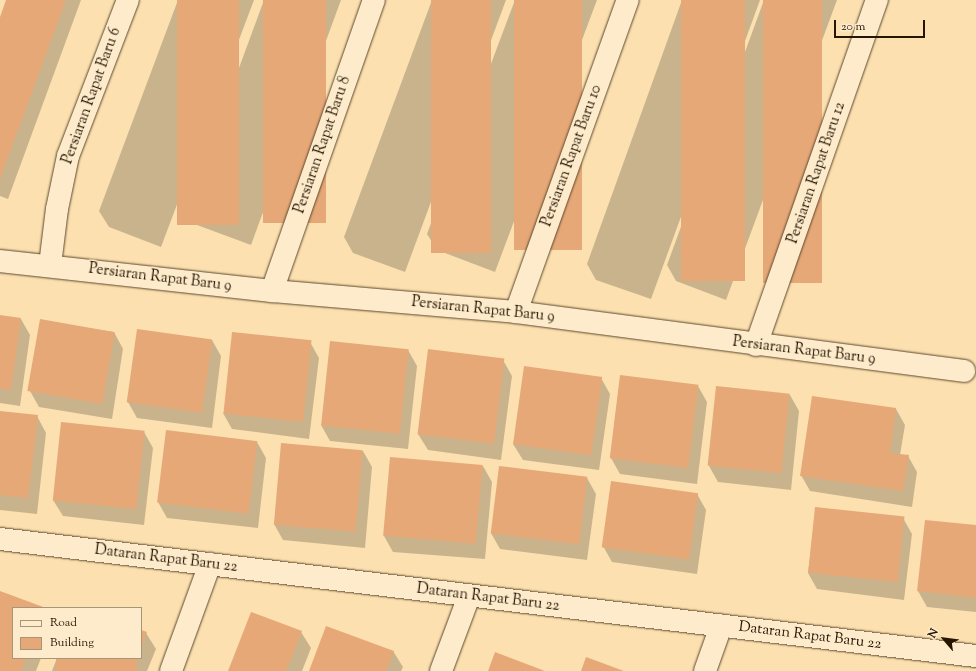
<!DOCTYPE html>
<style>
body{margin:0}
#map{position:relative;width:976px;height:671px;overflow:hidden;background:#fce0b0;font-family:"Sorts Mill Goudy",serif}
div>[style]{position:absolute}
.shadow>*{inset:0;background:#0003}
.building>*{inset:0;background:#e7a878;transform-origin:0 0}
.roads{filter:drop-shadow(0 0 1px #5c482d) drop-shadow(0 0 1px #5c482d)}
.street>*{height:22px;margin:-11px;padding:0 11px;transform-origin:11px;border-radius:11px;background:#fdebcc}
.secondary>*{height:22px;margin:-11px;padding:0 11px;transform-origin:11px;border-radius:11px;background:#fdebcc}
span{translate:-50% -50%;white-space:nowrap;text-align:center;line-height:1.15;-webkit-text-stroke:3px #fdebcc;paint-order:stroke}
.street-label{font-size:15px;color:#261501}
.legend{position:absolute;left:12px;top:607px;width:130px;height:52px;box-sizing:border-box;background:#fdebcc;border:1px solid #a7957b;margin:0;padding:5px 7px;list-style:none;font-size:12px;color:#261501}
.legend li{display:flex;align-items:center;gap:8px;height:20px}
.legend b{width:20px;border:1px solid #a7957b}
.north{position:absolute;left:924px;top:619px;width:40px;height:40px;-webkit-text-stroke:3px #fdebcc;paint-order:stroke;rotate:298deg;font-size:11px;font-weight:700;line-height:16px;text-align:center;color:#261501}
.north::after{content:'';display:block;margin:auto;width:14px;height:18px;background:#261501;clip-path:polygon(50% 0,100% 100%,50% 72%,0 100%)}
.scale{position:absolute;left:834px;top:20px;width:91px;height:18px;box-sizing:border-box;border:2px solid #261501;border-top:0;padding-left:5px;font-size:12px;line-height:14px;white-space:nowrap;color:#261501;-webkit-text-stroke:3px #fdebcc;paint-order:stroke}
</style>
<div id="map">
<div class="shadow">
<i style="clip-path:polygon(7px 0,81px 0,8px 199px,0 196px,0 20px)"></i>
<i style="clip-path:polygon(178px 0,254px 0,161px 247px,109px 227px,99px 211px)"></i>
<i style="clip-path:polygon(264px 0,341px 0,251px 245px,197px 225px,187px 209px)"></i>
<i style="clip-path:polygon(432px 0,506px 0,405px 272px,353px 253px,344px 237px)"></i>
<i style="clip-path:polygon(515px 0,597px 0,495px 272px,437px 250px,427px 234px)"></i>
<i style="clip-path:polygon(682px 0,760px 0,651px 299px,596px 280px,587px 264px)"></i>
<i style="clip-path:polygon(764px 0,837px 0,726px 300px,676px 281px,667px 265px)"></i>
<i style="clip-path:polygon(0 316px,21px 319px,30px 335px,20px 406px,0 403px)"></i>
<i style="clip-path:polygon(41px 321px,114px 332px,123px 349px,112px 419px,39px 407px,30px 391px)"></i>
<i style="clip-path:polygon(138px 330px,212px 340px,221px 356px,212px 428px,137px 418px,128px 402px)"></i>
<i style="clip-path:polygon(310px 342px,319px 358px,309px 439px,232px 429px,223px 413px)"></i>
<i style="clip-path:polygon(408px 350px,417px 366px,408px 449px,330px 441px,321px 425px)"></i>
<i style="clip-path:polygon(503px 360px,512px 376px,501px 460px,428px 450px,418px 434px)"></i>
<i style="clip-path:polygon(621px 376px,698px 386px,707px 402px,697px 484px,620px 474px,611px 458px)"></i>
<i style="clip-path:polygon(601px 378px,610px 394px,599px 470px,523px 460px,513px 444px)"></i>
<i style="clip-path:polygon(717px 388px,790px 395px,799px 411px,791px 490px,718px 482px,709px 466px)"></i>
<i style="clip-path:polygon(896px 409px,905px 425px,900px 455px,908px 456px,917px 472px,912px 507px,810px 491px,801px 475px)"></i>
<i style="clip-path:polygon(0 412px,37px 416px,46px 433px,37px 514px,0 510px)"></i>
<i style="clip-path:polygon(144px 432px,153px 448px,144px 525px,63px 516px,53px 500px)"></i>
<i style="clip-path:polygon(257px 442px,266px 458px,258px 528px,167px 518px,158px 502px)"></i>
<i style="clip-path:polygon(363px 451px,372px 467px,365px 548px,283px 540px,274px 524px)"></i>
<i style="clip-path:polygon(483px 466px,492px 482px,485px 559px,393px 552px,384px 536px)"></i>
<i style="clip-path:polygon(587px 478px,596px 494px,587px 560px,500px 549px,491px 533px)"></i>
<i style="clip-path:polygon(697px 494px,706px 510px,697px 574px,612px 562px,603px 546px)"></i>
<i style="clip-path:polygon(816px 508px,903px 518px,912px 534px,904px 600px,817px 589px,808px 573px)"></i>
<i style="clip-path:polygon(976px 526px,976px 612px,927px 607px,918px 591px)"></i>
<i style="clip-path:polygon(0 592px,43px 608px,13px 608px,13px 658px,41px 658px,36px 671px,0 671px)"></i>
<i style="clip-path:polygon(141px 631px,146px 633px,156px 649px,147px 671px,52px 671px,57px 658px,141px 658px)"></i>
<i style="clip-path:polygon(301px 632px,311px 648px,302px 671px,229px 671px)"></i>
<i style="clip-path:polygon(393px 651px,403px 667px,401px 671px,310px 671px)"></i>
</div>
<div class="building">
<i style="clip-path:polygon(6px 0,66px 0,0 179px,0 17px)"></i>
<i style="left:177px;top:0;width:62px;height:225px"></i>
<i style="left:263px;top:0;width:63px;height:223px"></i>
<i style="left:431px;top:0;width:60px;height:253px"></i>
<i style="left:514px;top:0;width:68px;height:250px"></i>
<i style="left:681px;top:0;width:64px;height:281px"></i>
<i style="left:763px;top:0;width:59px;height:283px"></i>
<i style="clip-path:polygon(0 315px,21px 318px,11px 390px,0 388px)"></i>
<i style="left:40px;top:319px;width:76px;height:73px;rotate:10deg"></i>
<i style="left:137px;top:329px;width:76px;height:74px;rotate:8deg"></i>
<i style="left:232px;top:332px;width:80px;height:82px;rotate:6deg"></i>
<i style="left:330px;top:341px;width:79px;height:85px;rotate:6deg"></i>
<i style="left:428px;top:349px;width:77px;height:86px;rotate:7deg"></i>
<i style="left:524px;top:366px;width:79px;height:79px;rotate:8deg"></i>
<i style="left:620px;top:375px;width:79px;height:84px;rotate:7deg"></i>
<i style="left:716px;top:386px;width:74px;height:80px;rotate:6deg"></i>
<i style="clip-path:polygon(812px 396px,896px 408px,890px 453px,909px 455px,903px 491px,800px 476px)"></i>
<i style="clip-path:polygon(0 411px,38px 415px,28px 498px,0 495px)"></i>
<i style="left:61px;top:422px;width:84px;height:79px;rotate:6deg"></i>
<i style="left:166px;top:430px;width:92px;height:73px;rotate:7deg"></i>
<i style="left:281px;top:443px;width:82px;height:82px;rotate:5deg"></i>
<i style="left:390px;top:457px;width:93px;height:79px;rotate:5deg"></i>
<i style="left:499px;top:466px;width:89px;height:68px;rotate:7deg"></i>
<i style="left:611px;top:481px;width:88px;height:67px;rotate:8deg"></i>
<i style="left:815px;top:507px;width:90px;height:66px;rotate:6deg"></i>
<i style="clip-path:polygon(925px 520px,976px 525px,976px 598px,917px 591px)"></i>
<i style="clip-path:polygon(0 591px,46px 608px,13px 608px,13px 658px,26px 658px,21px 671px,0 671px)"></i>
<i style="clip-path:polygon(251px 612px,302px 631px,286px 671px,228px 671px)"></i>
<i style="clip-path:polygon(326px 626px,394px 651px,386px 671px,309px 671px)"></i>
<i style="clip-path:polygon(141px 630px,147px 632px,141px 648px)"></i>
<i style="clip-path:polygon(495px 652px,545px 671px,488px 671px)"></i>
<i style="clip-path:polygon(586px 657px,624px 671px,581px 671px)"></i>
<i style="left:56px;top:658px;width:81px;height:14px"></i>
</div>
<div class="roads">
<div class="street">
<i style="left:0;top:261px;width:274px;rotate:6.3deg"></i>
<i style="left:272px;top:291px;width:245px;rotate:4.9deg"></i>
<i style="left:516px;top:312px;width:452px;rotate:7.5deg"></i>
<i style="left:50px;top:265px;width:56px;rotate:-82.9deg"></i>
<i style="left:57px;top:209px;width:54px;rotate:-78.3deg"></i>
<i style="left:68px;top:156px;width:167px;rotate:-69deg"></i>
<i style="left:272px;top:291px;width:308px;rotate:-70.7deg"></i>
<i style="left:516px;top:312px;width:331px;rotate:-70.3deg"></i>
<i style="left:756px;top:345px;width:366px;rotate:-70.7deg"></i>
<i style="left:171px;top:671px;width:114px;rotate:-70deg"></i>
<i style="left:441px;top:671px;width:80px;rotate:-69.5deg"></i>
<i style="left:705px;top:671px;width:48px;rotate:-70.4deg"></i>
</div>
<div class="secondary">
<i style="left:0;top:539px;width:983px;rotate:6.84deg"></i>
</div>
</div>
<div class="street-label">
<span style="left:92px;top:96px;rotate:-70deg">Persiaran Rapat Baru 6</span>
<span style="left:323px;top:145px;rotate:-71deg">Persiaran Rapat Baru 8</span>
<span style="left:572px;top:156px;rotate:-70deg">Persiaran Rapat Baru 10</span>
<span style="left:817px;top:173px;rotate:-71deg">Persiaran Rapat Baru 12</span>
<span style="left:160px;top:278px;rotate:7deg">Persiaran Rapat Baru 9</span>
<span style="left:483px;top:310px;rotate:6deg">Persiaran Rapat Baru 9</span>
<span style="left:804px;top:351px;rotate:7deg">Persiaran Rapat Baru 9</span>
<span style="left:166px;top:559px;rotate:7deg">Dataran Rapat Baru 22</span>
<span style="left:488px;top:598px;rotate:7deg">Dataran Rapat Baru 22</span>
<span style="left:810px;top:636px;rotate:7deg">Dataran Rapat Baru 22</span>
</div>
<ul class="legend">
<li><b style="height:5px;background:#fdebcc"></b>Road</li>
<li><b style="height:11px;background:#e7a878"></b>Building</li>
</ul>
<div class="north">N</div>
<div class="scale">20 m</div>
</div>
